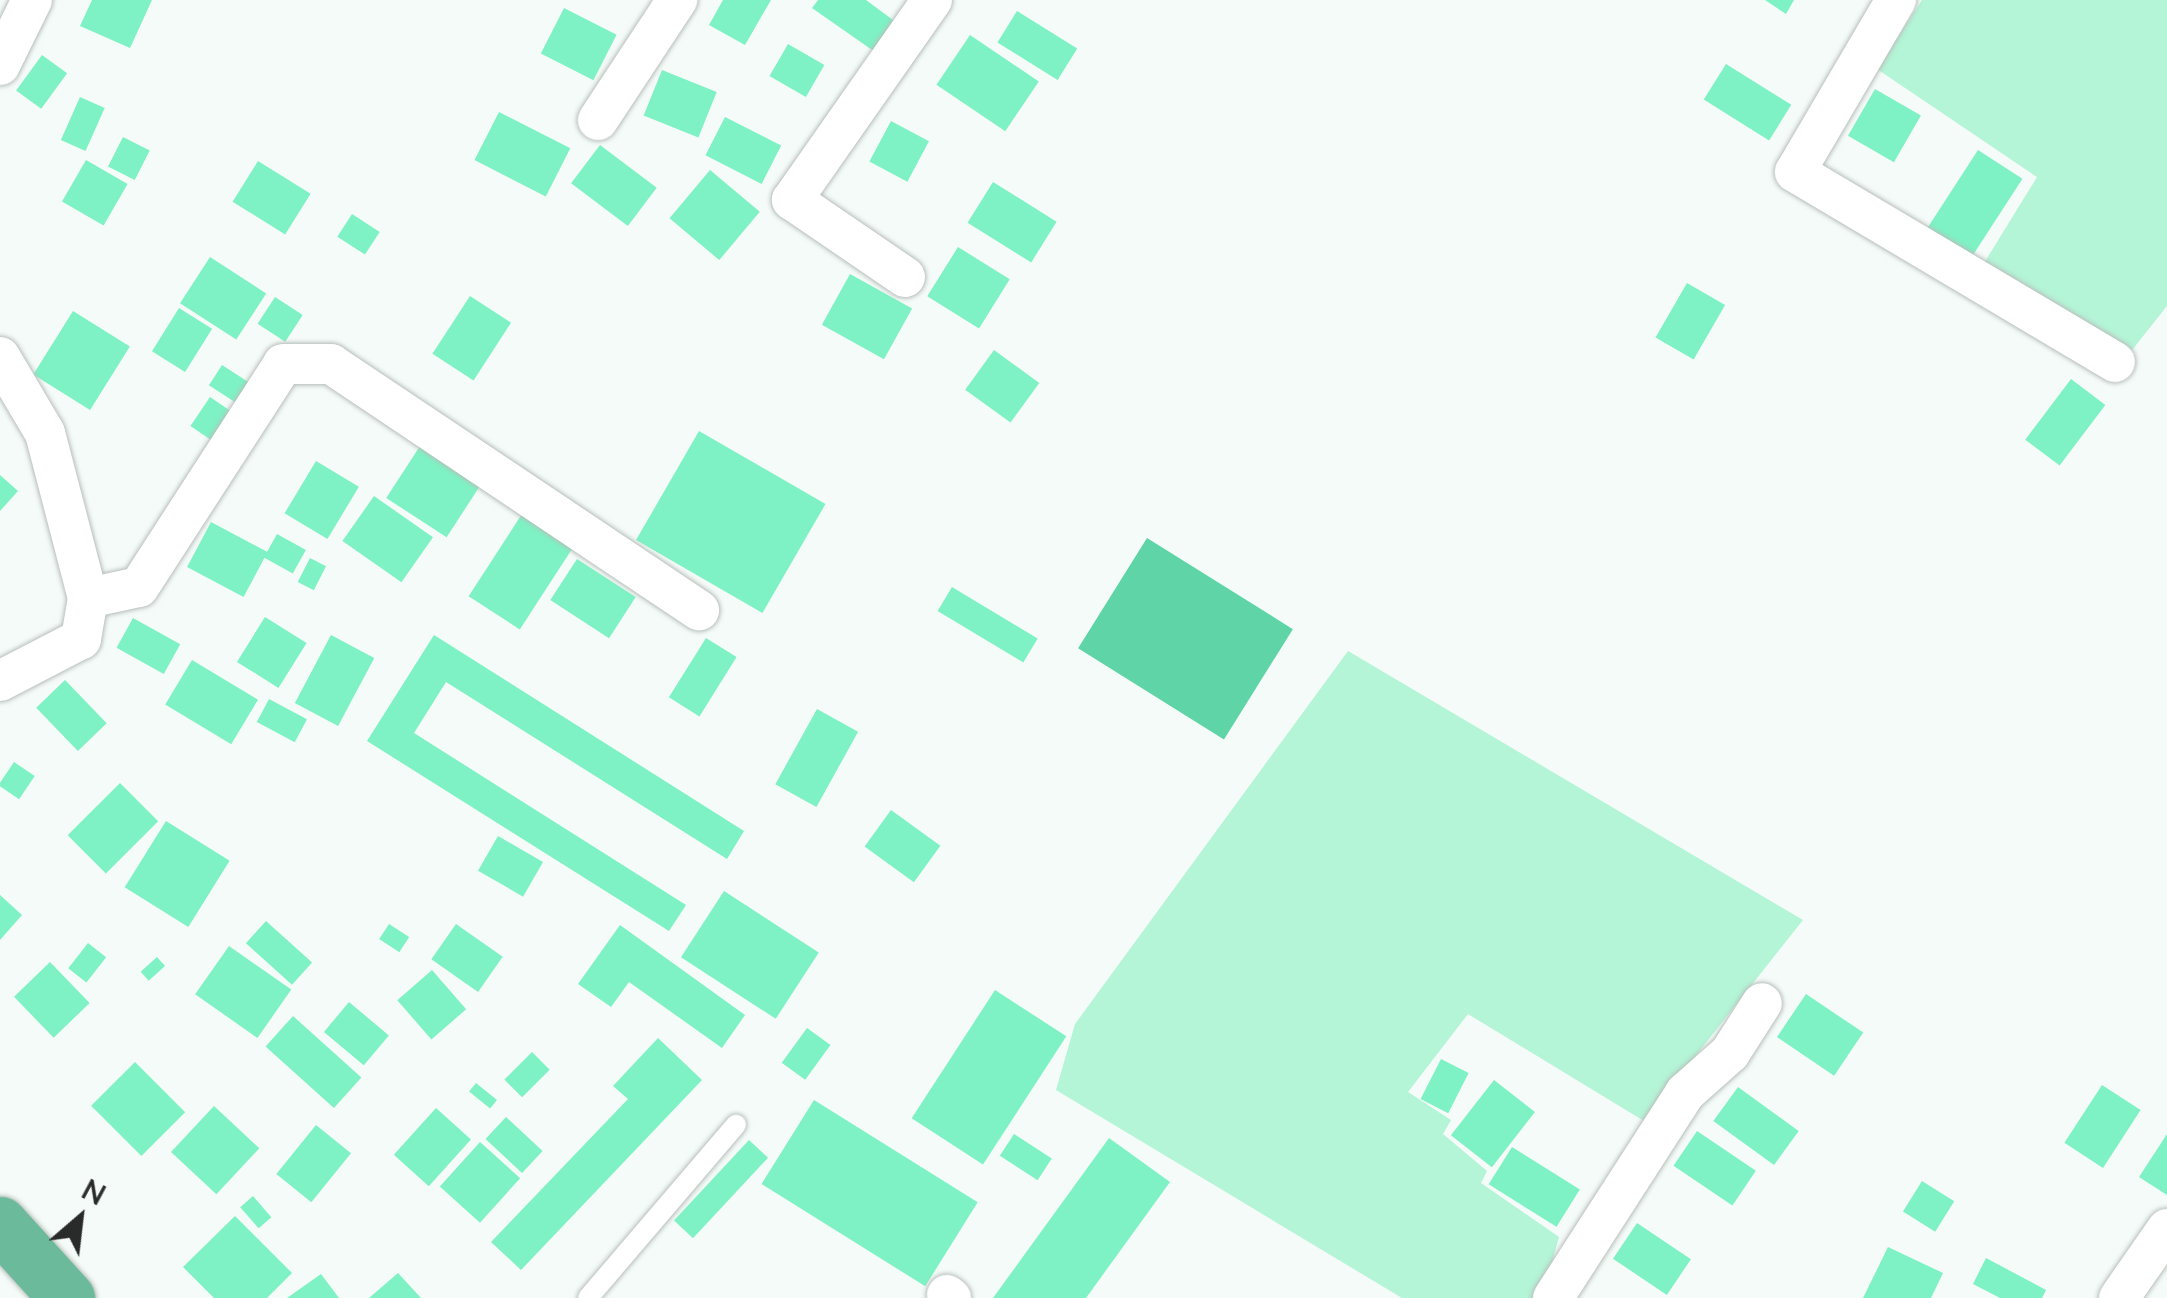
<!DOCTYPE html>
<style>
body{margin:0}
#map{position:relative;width:2167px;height:1298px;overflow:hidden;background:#f4fbf8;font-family:Lato,sans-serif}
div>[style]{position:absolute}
.green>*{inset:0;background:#b4f4d7}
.water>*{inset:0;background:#5ed4a7;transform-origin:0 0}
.building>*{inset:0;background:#7ef2c4;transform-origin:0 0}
.roads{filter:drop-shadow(0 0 2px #b8bfbb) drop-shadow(0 0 2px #b8bfbb)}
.service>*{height:20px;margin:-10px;padding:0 10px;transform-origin:10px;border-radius:10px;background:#fff}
.minor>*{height:40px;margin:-20px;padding:0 20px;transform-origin:20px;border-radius:20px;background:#fff}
.trunk>*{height:55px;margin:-27.5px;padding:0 27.5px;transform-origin:27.5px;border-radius:27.5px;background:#6cba9c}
span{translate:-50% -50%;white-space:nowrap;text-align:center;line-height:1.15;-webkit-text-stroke:8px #f4fbf8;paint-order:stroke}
.north{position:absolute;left:30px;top:1168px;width:100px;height:100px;-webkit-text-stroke:8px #f4fbf8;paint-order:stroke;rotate:28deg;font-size:28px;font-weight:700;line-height:40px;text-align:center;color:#292b2a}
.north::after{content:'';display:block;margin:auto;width:35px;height:45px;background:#292b2a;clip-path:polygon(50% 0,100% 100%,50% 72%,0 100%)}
</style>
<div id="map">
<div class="green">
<i style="clip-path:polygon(1922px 0,2167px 0,2167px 306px,2125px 359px,1981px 268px,2037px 177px,1877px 69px)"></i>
<i style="clip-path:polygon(1348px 651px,1803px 920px,1644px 1121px,1468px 1014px,1408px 1092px,1451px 1120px,1443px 1134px,1487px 1171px,1481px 1183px,1559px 1237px,1542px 1298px,1402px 1298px,1056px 1090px,1075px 1024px)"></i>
</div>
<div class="water">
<i style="left:1147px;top:538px;width:172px;height:130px;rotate:32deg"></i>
</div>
<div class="building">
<i style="clip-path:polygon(92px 0,152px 0,130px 48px,80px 26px)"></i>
<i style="clip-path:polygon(723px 0,771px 0,745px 45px,709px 25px)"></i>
<i style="clip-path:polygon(818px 0,866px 0,897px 23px,875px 52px,812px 8px)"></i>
<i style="clip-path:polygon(1765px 0,1794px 0,1786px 14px)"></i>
<i style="left:564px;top:8px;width:59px;height:51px;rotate:27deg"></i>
<i style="left:1017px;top:11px;width:71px;height:37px;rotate:32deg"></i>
<i style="left:970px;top:35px;width:83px;height:60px;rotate:34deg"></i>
<i style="left:788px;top:44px;width:42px;height:37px;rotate:30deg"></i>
<i style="left:42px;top:55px;width:31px;height:44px;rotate:36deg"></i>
<i style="left:1726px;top:64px;width:77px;height:42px;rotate:32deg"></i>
<i style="left:662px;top:70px;width:59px;height:49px;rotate:22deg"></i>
<i style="left:1875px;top:89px;width:53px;height:54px;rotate:30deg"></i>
<i style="left:80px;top:97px;width:27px;height:47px;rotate:24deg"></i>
<i style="left:499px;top:112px;width:80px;height:54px;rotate:27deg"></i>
<i style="left:725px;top:117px;width:63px;height:43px;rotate:27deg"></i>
<i style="left:891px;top:121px;width:43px;height:46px;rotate:28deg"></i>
<i style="left:123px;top:137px;width:30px;height:33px;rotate:27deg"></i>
<i style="left:600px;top:145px;width:71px;height:48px;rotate:37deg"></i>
<i style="left:1978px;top:150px;width:53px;height:92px;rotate:33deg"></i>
<i style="left:86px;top:160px;width:48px;height:48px;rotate:30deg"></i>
<i style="left:258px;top:161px;width:62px;height:48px;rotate:32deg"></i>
<i style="left:710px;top:170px;width:65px;height:63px;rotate:40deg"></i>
<i style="left:993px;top:182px;width:75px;height:48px;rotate:32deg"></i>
<i style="left:352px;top:214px;width:33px;height:27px;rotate:33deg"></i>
<i style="left:958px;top:247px;width:61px;height:58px;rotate:32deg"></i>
<i style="left:210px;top:257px;width:67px;height:55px;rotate:33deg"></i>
<i style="left:850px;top:274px;width:71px;height:58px;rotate:29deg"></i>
<i style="left:1687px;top:283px;width:44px;height:63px;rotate:30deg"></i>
<i style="left:470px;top:296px;width:49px;height:69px;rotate:33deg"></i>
<i style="left:275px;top:297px;width:33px;height:32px;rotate:33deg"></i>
<i style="left:179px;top:308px;width:39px;height:51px;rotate:32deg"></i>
<i style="left:73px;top:311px;width:67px;height:75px;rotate:32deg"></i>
<i style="left:994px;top:350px;width:56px;height:49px;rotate:36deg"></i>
<i style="left:222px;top:365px;width:35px;height:24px;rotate:33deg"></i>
<i style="left:2071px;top:379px;width:43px;height:76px;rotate:37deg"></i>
<i style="left:210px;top:397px;width:32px;height:35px;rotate:34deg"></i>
<i style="left:699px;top:431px;width:146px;height:126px;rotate:30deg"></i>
<i style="left:420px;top:446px;width:72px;height:62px;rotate:33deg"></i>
<i style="left:316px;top:461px;width:50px;height:61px;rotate:31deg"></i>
<i style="clip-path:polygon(0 475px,18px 491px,0 511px)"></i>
<i style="left:374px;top:496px;width:72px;height:55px;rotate:35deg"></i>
<i style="left:522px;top:514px;width:61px;height:98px;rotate:33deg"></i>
<i style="left:211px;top:522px;width:64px;height:51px;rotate:28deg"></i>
<i style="left:277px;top:534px;width:33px;height:27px;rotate:29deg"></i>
<i style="left:310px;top:558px;width:18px;height:27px;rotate:27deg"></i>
<i style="left:577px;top:559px;width:70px;height:49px;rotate:33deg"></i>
<i style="left:952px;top:587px;width:100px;height:28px;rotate:31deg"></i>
<i style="left:265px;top:617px;width:49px;height:53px;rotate:32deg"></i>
<i style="left:133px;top:618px;width:54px;height:34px;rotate:29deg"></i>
<i style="left:331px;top:635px;width:49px;height:77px;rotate:28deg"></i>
<i style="clip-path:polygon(434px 635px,744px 831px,727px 859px,446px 682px,414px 733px,686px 905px,669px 931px,367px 741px)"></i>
<i style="left:706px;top:638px;width:36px;height:70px;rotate:32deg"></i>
<i style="left:192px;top:660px;width:77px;height:52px;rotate:31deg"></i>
<i style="left:65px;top:680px;width:60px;height:40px;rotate:46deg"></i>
<i style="left:269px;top:699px;width:43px;height:26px;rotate:28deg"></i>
<i style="left:817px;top:709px;width:47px;height:86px;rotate:29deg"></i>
<i style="left:14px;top:762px;width:25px;height:28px;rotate:34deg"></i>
<i style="left:120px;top:783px;width:54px;height:74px;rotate:45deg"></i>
<i style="left:891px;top:810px;width:61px;height:45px;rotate:36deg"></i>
<i style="left:166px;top:821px;width:75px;height:78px;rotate:32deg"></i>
<i style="left:498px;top:836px;width:52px;height:40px;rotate:30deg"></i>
<i style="left:724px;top:891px;width:113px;height:79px;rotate:33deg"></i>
<i style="clip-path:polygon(0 895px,22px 915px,0 940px)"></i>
<i style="left:266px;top:921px;width:62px;height:30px;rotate:42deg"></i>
<i style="left:389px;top:924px;width:24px;height:18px;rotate:33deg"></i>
<i style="left:456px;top:924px;width:57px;height:43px;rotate:35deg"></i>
<i style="clip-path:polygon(620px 925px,745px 1015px,722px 1048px,629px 982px,611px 1007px,578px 984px)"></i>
<i style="left:88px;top:943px;width:23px;height:32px;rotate:38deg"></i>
<i style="left:229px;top:946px;width:76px;height:59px;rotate:35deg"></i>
<i style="left:157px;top:957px;width:12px;height:22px;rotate:48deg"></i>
<i style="left:50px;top:962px;width:57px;height:50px;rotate:46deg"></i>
<i style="left:432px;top:970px;width:52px;height:46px;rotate:49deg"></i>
<i style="left:995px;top:990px;width:85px;height:153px;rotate:33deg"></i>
<i style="left:1806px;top:994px;width:69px;height:52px;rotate:34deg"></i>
<i style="left:349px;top:1002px;width:52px;height:39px;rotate:40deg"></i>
<i style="left:293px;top:1016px;width:92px;height:41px;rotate:42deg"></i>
<i style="left:807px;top:1028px;width:29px;height:43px;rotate:36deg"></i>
<i style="clip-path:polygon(658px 1038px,702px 1080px,521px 1270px,491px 1242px,628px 1099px,613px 1086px)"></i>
<i style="left:532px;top:1052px;width:25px;height:39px;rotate:45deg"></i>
<i style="left:1441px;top:1059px;width:31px;height:45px;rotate:27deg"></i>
<i style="left:135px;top:1062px;width:71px;height:62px;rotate:45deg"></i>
<i style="left:1494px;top:1080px;width:52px;height:70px;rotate:38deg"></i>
<i style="left:476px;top:1083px;width:27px;height:11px;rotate:39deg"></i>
<i style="left:2102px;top:1085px;width:46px;height:69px;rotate:33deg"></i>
<i style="left:1738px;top:1087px;width:75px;height:42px;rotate:36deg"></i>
<i style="left:814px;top:1100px;width:193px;height:99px;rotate:32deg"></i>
<i style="left:214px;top:1106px;width:62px;height:63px;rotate:43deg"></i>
<i style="left:436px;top:1108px;width:47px;height:63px;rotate:42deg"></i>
<i style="left:506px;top:1117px;width:50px;height:30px;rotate:43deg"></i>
<i style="left:316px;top:1125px;width:45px;height:63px;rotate:39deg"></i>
<i style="left:1697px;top:1131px;width:71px;height:42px;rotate:34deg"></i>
<i style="left:1014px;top:1134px;width:45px;height:26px;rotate:33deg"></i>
<i style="clip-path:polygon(2167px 1134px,2167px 1195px,2139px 1177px)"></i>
<i style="clip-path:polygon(1109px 1138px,1170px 1182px,1086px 1298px,993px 1298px)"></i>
<i style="left:749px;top:1140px;width:26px;height:110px;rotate:43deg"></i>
<i style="left:480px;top:1142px;width:54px;height:60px;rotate:42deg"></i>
<i style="left:1512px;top:1147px;width:80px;height:44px;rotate:32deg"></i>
<i style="left:1922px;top:1181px;width:38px;height:36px;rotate:32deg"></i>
<i style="left:253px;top:1196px;width:28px;height:17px;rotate:49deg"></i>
<i style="clip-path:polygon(235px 1216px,292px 1273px,267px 1298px,214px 1298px,183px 1267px)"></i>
<i style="left:1637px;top:1223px;width:65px;height:43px;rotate:34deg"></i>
<i style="clip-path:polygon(1888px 1247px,1943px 1273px,1931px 1298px,1863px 1298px)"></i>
<i style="clip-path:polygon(1986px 1258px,2046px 1290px,2042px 1298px,2000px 1298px,1973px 1284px)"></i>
<i style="clip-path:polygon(398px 1273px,421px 1298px,369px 1298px)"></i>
<i style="clip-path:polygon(321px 1274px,339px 1298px,287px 1298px)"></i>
</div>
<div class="roads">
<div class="service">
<i style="left:588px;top:1298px;width:228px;rotate:-49.5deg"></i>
</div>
<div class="minor">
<i style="left:1896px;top:0;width:199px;rotate:120.4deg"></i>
<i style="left:1795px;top:172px;width:372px;rotate:30.7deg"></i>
<i style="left:0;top:65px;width:72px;rotate:-63.8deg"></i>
<i style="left:598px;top:120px;width:144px;rotate:-56.6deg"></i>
<i style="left:905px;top:277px;width:137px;rotate:-145.7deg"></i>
<i style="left:792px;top:200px;width:244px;rotate:-55deg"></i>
<i style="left:0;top:357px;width:88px;rotate:59.4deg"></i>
<i style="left:45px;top:433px;width:171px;rotate:75.4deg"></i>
<i style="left:88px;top:598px;width:42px;rotate:99.7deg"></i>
<i style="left:81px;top:639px;width:91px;rotate:152.6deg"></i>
<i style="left:88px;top:598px;width:52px;rotate:-12.2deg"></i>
<i style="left:139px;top:587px;width:265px;rotate:-57.1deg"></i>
<i style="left:283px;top:364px;width:48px"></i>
<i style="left:331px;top:364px;width:443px;rotate:33.8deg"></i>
<i style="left:947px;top:1295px;width:5px;rotate:37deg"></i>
<i style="left:1553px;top:1298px;width:244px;rotate:-57.2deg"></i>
<i style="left:1685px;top:1093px;width:60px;rotate:-41.6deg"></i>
<i style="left:1730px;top:1053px;width:59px;rotate:-57.4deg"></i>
<i style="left:2119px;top:1298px;width:84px;rotate:-55.2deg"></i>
</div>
<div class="trunk">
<i style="left:0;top:1224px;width:100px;rotate:47.8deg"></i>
</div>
</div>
<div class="north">N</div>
</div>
